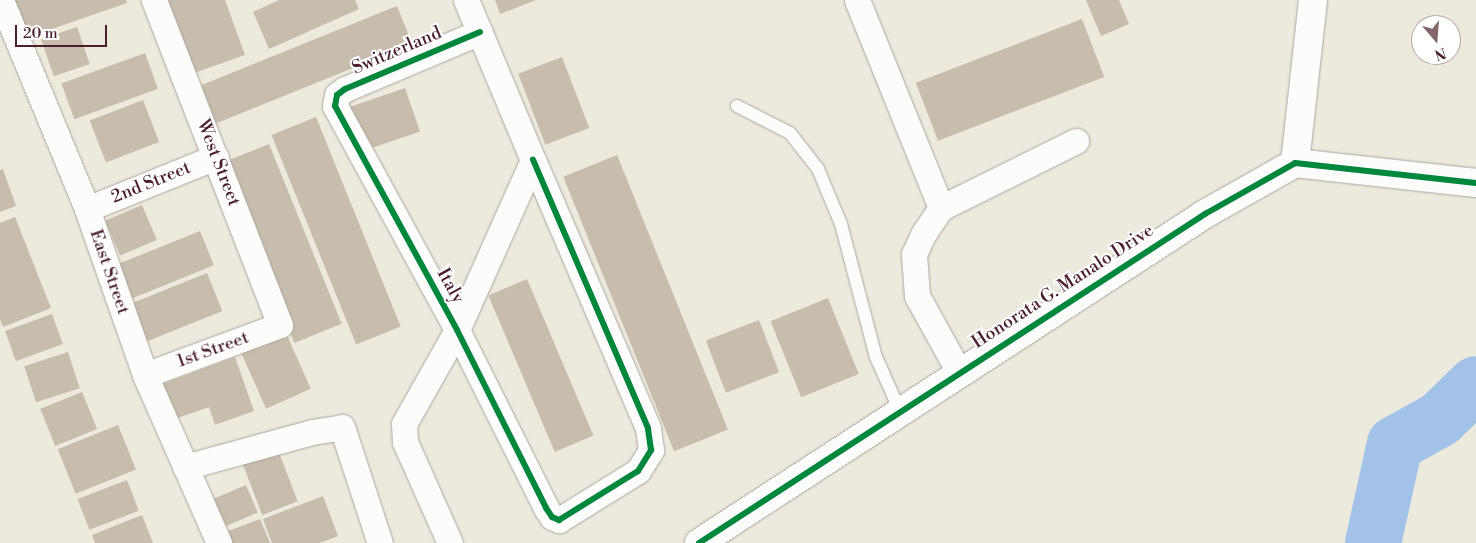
<!DOCTYPE html>
<style>
body{margin:0}
#map{position:relative;width:1476px;height:543px;overflow:hidden;background:#ece9dd;font-family:"Libre Bodoni",serif}
div>[style]{position:absolute}
.river>*{height:56px;margin:-28px;padding:0 28px;transform-origin:28px;border-radius:28px;background:#a2c2e8}
.building>*{inset:0;background:#c7bdac;transform-origin:0 0}
.roads{filter:drop-shadow(0 0 1px #aea7a2) drop-shadow(0 0 1px #aea7a2)}
.service>*{height:12px;margin:-6px;padding:0 6px;transform-origin:6px;border-radius:6px;background:#fcfcfa}
.minor>*{height:25px;margin:-12.5px;padding:0 12.5px;transform-origin:12.5px;border-radius:12.5px;background:#fcfcfa}
.tertiary>*{height:28px;margin:-14px;padding:0 14px;transform-origin:14px;border-radius:14px;background:#fcfcfa}
.cycleway>*{height:6px;margin:-3px;padding:0 3px;transform-origin:3px;border-radius:3px;background:#00873e}
span{translate:-50% -50%;white-space:nowrap;text-align:center;line-height:1.15;-webkit-text-stroke:4px #fff;paint-order:stroke}
.street-label{font-size:18px;color:#4a1f2b}
.north{position:absolute;left:1411px;top:15px;width:50px;height:50px;box-sizing:border-box;background:#fff;border:1px solid #b7a5aa;border-radius:50%;rotate:162deg;font-size:14px;font-weight:700;line-height:20px;text-align:center;color:#4a1f2b}
.north::after{content:'';display:block;margin:auto;width:18px;height:22px;background:#836669;clip-path:polygon(50% 0,100% 100%,50% 72%,0 100%)}
.scale{position:absolute;left:15px;top:25px;width:92px;height:22px;box-sizing:border-box;border:2px solid #4a1f2b;border-top:0;padding-left:6px;font-size:15px;line-height:18px;white-space:nowrap;color:#4a1f2b;-webkit-text-stroke:4px #fff;paint-order:stroke}
</style>
<div id="map">
<div class="river">
<i style="left:1373px;top:543px;width:101px;rotate:-77.5deg"></i>
<i style="left:1395px;top:444px;width:51px;rotate:-29.1deg"></i>
<i style="left:1440px;top:419px;width:50px;rotate:-44.2deg"></i>
</div>
<div class="building">
<i style="clip-path:polygon(12px 0,126px 0,127px 3px,26px 38px)"></i>
<i style="clip-path:polygon(167px 0,225px 0,245px 55px,194px 73px)"></i>
<i style="clip-path:polygon(279px 0,355px 0,359px 9px,269px 49px,253px 12px)"></i>
<i style="clip-path:polygon(495px 0,536px 0,500px 14px)"></i>
<i style="clip-path:polygon(1086px 0,1119px 0,1129px 24px,1101px 36px)"></i>
<i style="left:397px;top:6px;width:41px;height:214px;rotate:68deg"></i>
<i style="left:1082px;top:19px;width:62px;height:178px;rotate:69deg"></i>
<i style="left:77px;top:27px;width:39px;height:38px;rotate:71deg"></i>
<i style="left:145px;top:53px;width:38px;height:89px;rotate:70deg"></i>
<i style="left:562px;top:57px;width:76px;height:47px;rotate:69deg"></i>
<i style="left:405px;top:88px;width:46px;height:60px;rotate:71deg"></i>
<i style="left:143px;top:100px;width:45px;height:57px;rotate:69deg"></i>
<i style="left:316px;top:117px;width:226px;height:48px;rotate:68deg"></i>
<i style="left:269px;top:144px;width:194px;height:51px;rotate:68deg"></i>
<i style="left:617px;top:155px;width:296px;height:58px;rotate:68deg"></i>
<i style="clip-path:polygon(3px 169px,16px 206px,0 212px,0 170px)"></i>
<i style="left:142px;top:205px;width:38px;height:40px;rotate:67deg"></i>
<i style="clip-path:polygon(15px 217px,51px 308px,3px 327px,0 319px,0 223px)"></i>
<i style="left:200px;top:231px;width:37px;height:95px;rotate:68deg"></i>
<i style="left:207px;top:273px;width:41px;height:85px;rotate:68deg"></i>
<i style="left:527px;top:279px;width:170px;height:42px;rotate:67deg"></i>
<i style="left:828px;top:298px;width:82px;height:62px;rotate:68deg"></i>
<i style="left:52px;top:314px;width:32px;height:50px;rotate:70deg"></i>
<i style="left:759px;top:320px;width:56px;height:57px;rotate:69deg"></i>
<i style="left:286px;top:333px;width:61px;height:49px;rotate:66deg"></i>
<i style="left:68px;top:352px;width:38px;height:46px;rotate:72deg"></i>
<i style="clip-path:polygon(235px 357px,254px 411px,215px 425px,209px 407px,169px 421px,157px 386px)"></i>
<i style="left:82px;top:392px;width:40px;height:45px;rotate:68deg"></i>
<i style="left:118px;top:425px;width:48px;height:65px;rotate:68deg"></i>
<i style="left:278px;top:450px;width:55px;height:38px;rotate:69deg"></i>
<i style="left:127px;top:480px;width:33px;height:53px;rotate:69deg"></i>
<i style="left:246px;top:485px;width:30px;height:44px;rotate:67deg"></i>
<i style="clip-path:polygon(323px 496px,338px 536px,320px 543px,272px 543px,263px 519px)"></i>
<i style="clip-path:polygon(142px 515px,153px 543px,95px 543px,92px 535px)"></i>
<i style="clip-path:polygon(260px 519px,270px 543px,224px 543px,220px 534px)"></i>
</div>
<div class="roads">
<div class="service">
<i style="left:737px;top:106px;width:59px;rotate:27deg"></i>
<i style="left:790px;top:133px;width:46px;rotate:52.1deg"></i>
<i style="left:818px;top:169px;width:60px;rotate:67.3deg"></i>
<i style="left:841px;top:224px;width:138px;rotate:75.3deg"></i>
<i style="left:876px;top:357px;width:59px;rotate:66deg"></i>
</div>
<div class="minor">
<i style="left:1px;top:0;width:226px;rotate:67.6deg"></i>
<i style="left:87px;top:209px;width:176px;rotate:70.7deg"></i>
<i style="left:145px;top:375px;width:184px;rotate:66.2deg"></i>
<i style="left:857px;top:0;width:224px;rotate:68deg"></i>
<i style="left:480px;top:32px;width:147px;rotate:157.1deg"></i>
<i style="left:345px;top:89px;width:10px;rotate:143deg"></i>
<i style="left:337px;top:95px;width:11px;rotate:100deg"></i>
<i style="left:335px;top:106px;width:255px;rotate:61.4deg"></i>
<i style="left:457px;top:330px;width:199px;rotate:63.4deg"></i>
<i style="left:546px;top:508px;width:11px;rotate:56deg"></i>
<i style="left:552px;top:517px;width:8px;rotate:23deg"></i>
<i style="left:559px;top:520px;width:93px;rotate:-31.8deg"></i>
<i style="left:638px;top:471px;width:25px;rotate:-58deg"></i>
<i style="left:651px;top:450px;width:22px;rotate:-98deg"></i>
<i style="left:648px;top:428px;width:292px;rotate:-113.2deg"></i>
<i style="left:87px;top:209px;width:139px;rotate:-22deg"></i>
<i style="left:959px;top:372px;width:87px;rotate:-118.9deg"></i>
<i style="left:917px;top:296px;width:42px;rotate:-94.1deg"></i>
<i style="left:914px;top:254px;width:23px;rotate:-65deg"></i>
<i style="left:924px;top:233px;width:30px;rotate:-56deg"></i>
<i style="left:941px;top:208px;width:151px;rotate:-26.4deg"></i>
<i style="left:145px;top:375px;width:144px;rotate:-20.3deg"></i>
<i style="left:280px;top:325px;width:349px;rotate:-111.2deg"></i>
<i style="left:185px;top:467px;width:132px;rotate:-15.4deg"></i>
<i style="left:312px;top:432px;width:30px;rotate:-9deg"></i>
<i style="left:342px;top:427px;width:122px;rotate:71.9deg"></i>
<i style="left:450px;top:543px;width:111px;rotate:-114deg"></i>
<i style="left:405px;top:442px;width:18px;rotate:-93deg"></i>
<i style="left:404px;top:424px;width:108px;rotate:-60.6deg"></i>
<i style="left:457px;top:330px;width:186px;rotate:-65.9deg"></i>
<i style="left:533px;top:160px;width:173px;rotate:-112.7deg"></i>
</div>
<div class="tertiary">
<i style="left:1295px;top:163px;width:164px;rotate:-83.7deg"></i>
<i style="left:699px;top:543px;width:604px;rotate:-33.03deg"></i>
<i style="left:1205px;top:214px;width:103px;rotate:-29.5deg"></i>
<i style="left:1295px;top:163px;width:182px;rotate:6.3deg"></i>
</div>
</div>
<div class="cycleway">
<i style="left:480px;top:32px;width:147px;rotate:157.1deg"></i>
<i style="left:345px;top:89px;width:10px;rotate:143deg"></i>
<i style="left:337px;top:95px;width:11px;rotate:100deg"></i>
<i style="left:335px;top:106px;width:255px;rotate:61.4deg"></i>
<i style="left:457px;top:330px;width:199px;rotate:63.4deg"></i>
<i style="left:546px;top:508px;width:11px;rotate:56deg"></i>
<i style="left:552px;top:517px;width:8px;rotate:23deg"></i>
<i style="left:559px;top:520px;width:93px;rotate:-31.8deg"></i>
<i style="left:638px;top:471px;width:25px;rotate:-58deg"></i>
<i style="left:651px;top:450px;width:22px;rotate:-98deg"></i>
<i style="left:648px;top:428px;width:292px;rotate:-113.2deg"></i>
<i style="left:699px;top:543px;width:604px;rotate:-33.03deg"></i>
<i style="left:1205px;top:214px;width:103px;rotate:-29.5deg"></i>
<i style="left:1295px;top:163px;width:182px;rotate:6.3deg"></i>
</div>
<div class="street-label">
<span style="left:397px;top:51px;rotate:-23deg">Switzerland</span>
<span style="left:218px;top:163px;rotate:69deg">West Street</span>
<span style="left:151px;top:183px;rotate:-22deg">2nd Street</span>
<span style="left:109px;top:272px;rotate:71deg">East Street</span>
<span style="left:450px;top:286px;rotate:61deg">Italy</span>
<span style="left:1063px;top:287px;rotate:-33deg">Honorata G. Manalo Drive</span>
<span style="left:213px;top:350px;rotate:-20deg">1st Street</span>
</div>
<div class="north">N</div>
<div class="scale">20 m</div>
</div>
